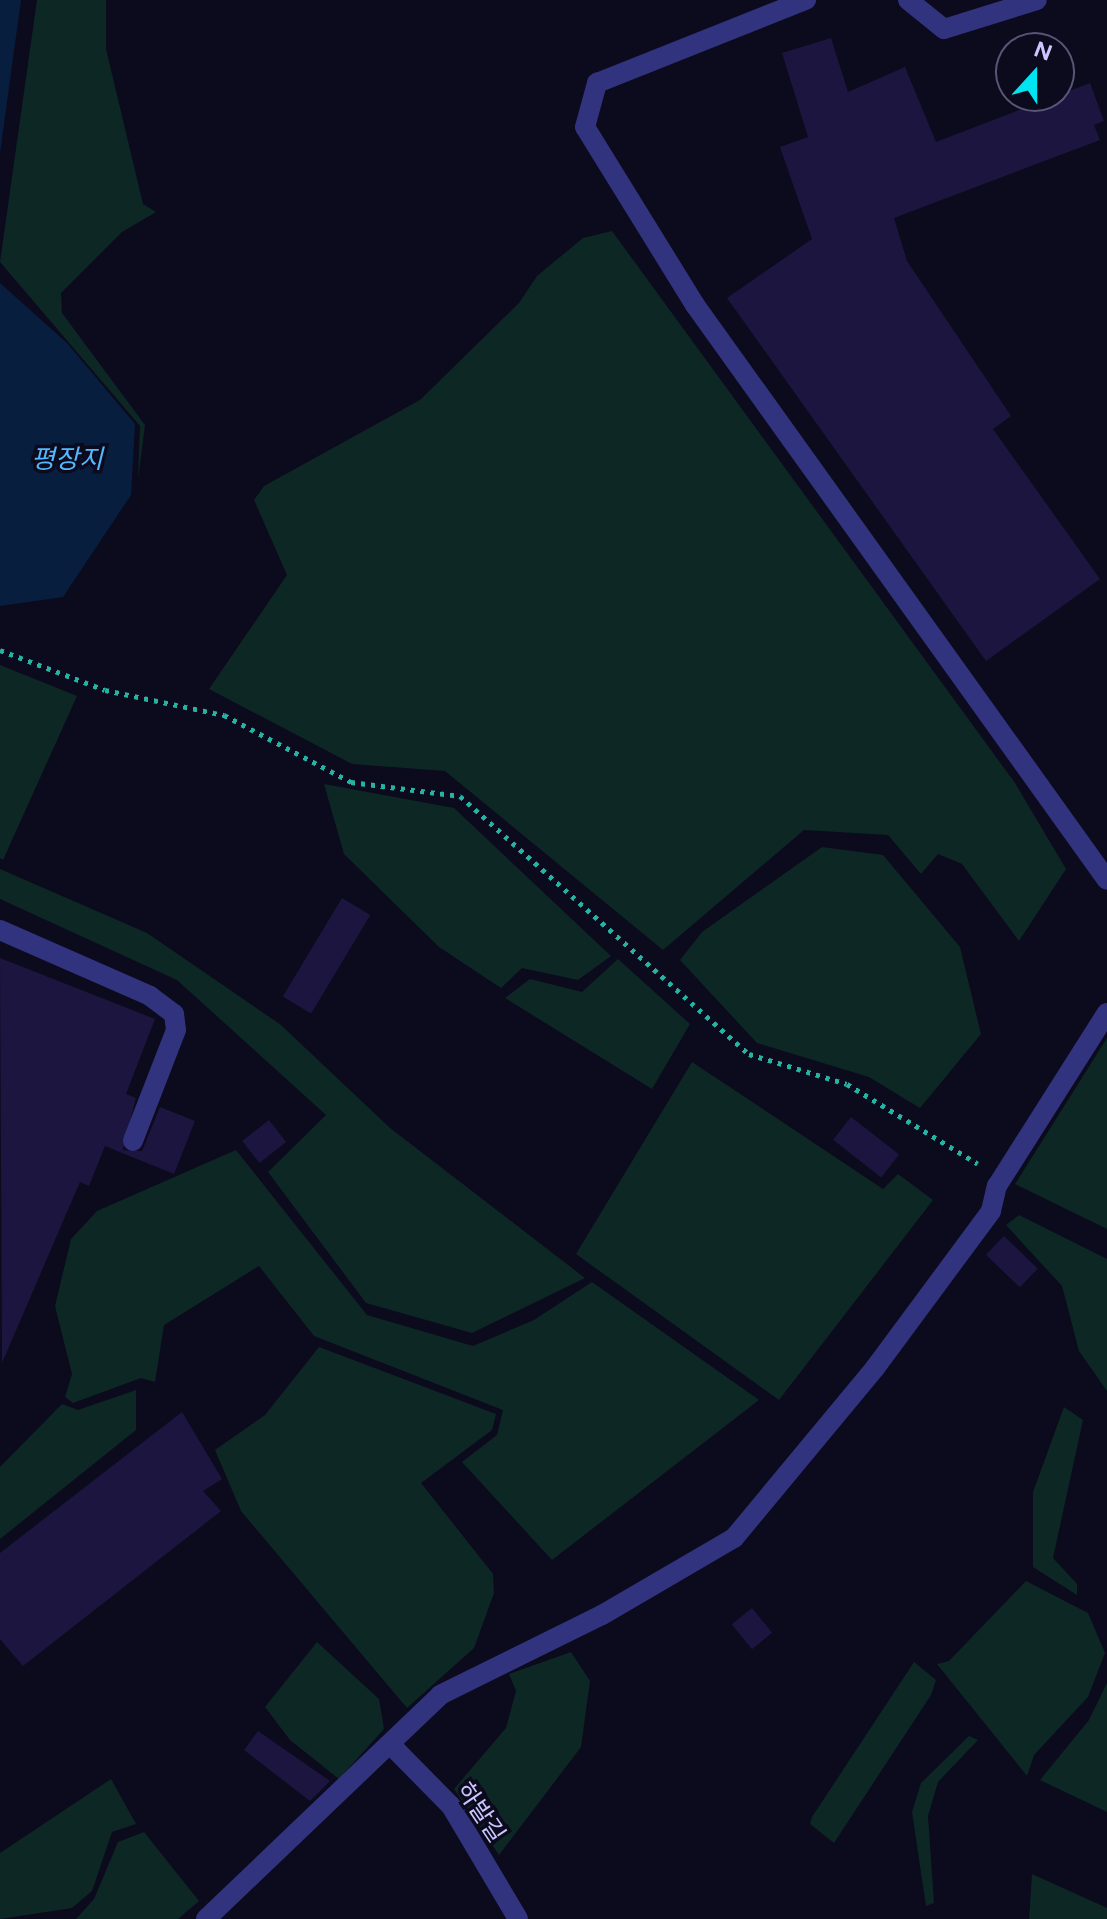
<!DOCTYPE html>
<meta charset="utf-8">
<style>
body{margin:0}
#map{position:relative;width:1107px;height:1919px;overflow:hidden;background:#0c0a1d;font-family:Figtree,"Noto Sans KR",sans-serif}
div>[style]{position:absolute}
.green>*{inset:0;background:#0d2725}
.water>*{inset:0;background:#081e3e}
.building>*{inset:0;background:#1c153f;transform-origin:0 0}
.path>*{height:5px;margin-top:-2.5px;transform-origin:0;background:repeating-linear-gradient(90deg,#25b3a4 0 4px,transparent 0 10px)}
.lane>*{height:20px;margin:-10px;padding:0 10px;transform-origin:10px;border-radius:10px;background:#32337f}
.street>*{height:20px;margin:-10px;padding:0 10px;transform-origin:10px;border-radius:10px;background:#32337f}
span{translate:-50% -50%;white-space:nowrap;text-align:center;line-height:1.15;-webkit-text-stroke:7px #0c0a1d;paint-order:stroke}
.street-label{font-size:24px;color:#cac6ff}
.water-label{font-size:26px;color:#54b7ff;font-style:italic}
.north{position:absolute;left:995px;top:32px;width:80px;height:80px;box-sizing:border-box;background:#0c0a1d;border:2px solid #585577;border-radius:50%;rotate:21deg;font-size:22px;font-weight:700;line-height:32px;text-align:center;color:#cac6ff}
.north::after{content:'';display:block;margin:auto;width:28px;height:36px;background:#00e4f1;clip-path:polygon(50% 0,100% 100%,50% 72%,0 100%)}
</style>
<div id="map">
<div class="green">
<i style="clip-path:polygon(37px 0,106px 0,106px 49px,143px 204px,156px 212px,122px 232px,61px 293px,62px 313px,145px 425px,138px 479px,140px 426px,0 262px)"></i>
<i style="clip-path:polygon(612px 231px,1015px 783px,1066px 869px,1019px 941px,962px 864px,938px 854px,921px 874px,888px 835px,804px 830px,663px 950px,445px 771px,352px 764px,209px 689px,287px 575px,254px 500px,264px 486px,420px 400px,519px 303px,537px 276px,583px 238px)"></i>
<i style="clip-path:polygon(0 665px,77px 696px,3px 860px,0 858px)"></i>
<i style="clip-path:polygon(324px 784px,454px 808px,611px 956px,578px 980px,522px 968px,501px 988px,439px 947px,344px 854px)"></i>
<i style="clip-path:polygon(822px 847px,883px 855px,960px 947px,981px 1034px,920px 1108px,869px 1077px,757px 1043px,680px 960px,702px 932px)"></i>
<i style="clip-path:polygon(0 869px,147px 933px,281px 1025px,390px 1128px,585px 1278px,472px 1333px,366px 1303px,268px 1172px,326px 1115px,177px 980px,0 899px)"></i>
<i style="clip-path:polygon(618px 959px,690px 1024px,652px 1089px,505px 998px,530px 979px,582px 992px)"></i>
<i style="clip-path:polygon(1107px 1038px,1107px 1229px,1015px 1184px)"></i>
<i style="clip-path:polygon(692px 1062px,883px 1189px,898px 1174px,933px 1200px,779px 1400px,576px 1254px)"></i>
<i style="clip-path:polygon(236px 1150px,367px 1315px,473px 1346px,534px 1320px,592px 1282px,759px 1400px,552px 1560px,462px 1462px,497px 1435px,503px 1410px,314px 1336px,259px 1266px,164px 1325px,155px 1382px,141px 1378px,73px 1403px,65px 1397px,72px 1374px,55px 1306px,71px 1239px,97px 1211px)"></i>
<i style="clip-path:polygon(1019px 1215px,1107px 1259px,1107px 1391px,1079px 1351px,1062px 1286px,1006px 1225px)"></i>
<i style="clip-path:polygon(319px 1347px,496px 1414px,492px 1430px,421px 1483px,493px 1574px,494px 1593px,474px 1648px,407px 1708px,241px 1511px,215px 1450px,265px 1415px)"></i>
<i style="clip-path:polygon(136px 1390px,136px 1430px,0 1539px,0 1467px,62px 1404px,78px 1410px)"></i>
<i style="clip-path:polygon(1064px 1407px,1083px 1420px,1053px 1558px,1077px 1584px,1077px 1595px,1033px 1567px,1033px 1492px)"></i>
<i style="clip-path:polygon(1026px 1581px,1088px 1613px,1105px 1653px,1088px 1697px,1034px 1755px,1027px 1776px,937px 1664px,949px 1661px)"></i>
<i style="clip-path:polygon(317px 1642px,379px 1699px,384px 1729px,339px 1779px,290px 1740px,265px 1707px)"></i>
<i style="clip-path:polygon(571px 1652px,590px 1681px,581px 1747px,499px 1855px,454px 1789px,506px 1728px,516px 1691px,509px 1674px)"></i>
<i style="clip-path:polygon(914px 1662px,936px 1680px,931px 1695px,834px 1843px,810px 1824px,812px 1817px)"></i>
<i style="clip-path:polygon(1107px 1683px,1107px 1812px,1040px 1780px,1089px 1720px)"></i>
<i style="clip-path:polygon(969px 1736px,978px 1740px,938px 1782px,928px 1816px,934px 1903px,926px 1906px,912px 1812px,921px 1783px)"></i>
<i style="clip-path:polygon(111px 1779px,136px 1824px,112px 1832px,92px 1891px,72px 1908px,0 1919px,0 1853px)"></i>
<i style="clip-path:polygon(144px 1832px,199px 1901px,178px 1919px,76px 1919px,94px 1899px,118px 1842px)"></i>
<i style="clip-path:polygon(1032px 1874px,1107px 1908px,1107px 1919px,1029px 1919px)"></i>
</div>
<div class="water">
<i style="clip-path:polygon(0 0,21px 0,0 153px)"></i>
<i style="clip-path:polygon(0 283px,67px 343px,135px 424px,131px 495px,63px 597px,0 606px)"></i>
</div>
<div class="building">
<i style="clip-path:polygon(831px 38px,848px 92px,905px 67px,936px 142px,1090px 83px,1104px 121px,1094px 125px,1100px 140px,894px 218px,907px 261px,1011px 416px,993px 429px,1100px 579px,986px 661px,727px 298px,812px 239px,780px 147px,808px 137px,782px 53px)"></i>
<i style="left:342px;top:898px;width:33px;height:115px;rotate:31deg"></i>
<i style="clip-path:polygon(0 958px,155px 1019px,126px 1094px,136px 1098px,123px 1150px,142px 1151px,160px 1107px,195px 1121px,174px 1174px,105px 1146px,89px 1186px,80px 1182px,2px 1363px)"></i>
<i style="left:851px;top:1117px;width:61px;height:29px;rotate:38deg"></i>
<i style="left:269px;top:1120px;width:28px;height:34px;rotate:52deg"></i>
<i style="left:1004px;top:1236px;width:47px;height:26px;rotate:44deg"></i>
<i style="clip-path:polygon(182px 1412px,222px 1479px,203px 1491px,221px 1511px,23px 1666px,0 1639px,0 1553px)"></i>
<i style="left:752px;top:1608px;width:32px;height:26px;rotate:51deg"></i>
<i style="clip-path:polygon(258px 1731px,330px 1781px,310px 1801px,244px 1750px)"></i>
</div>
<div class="path">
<i style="left:0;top:650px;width:112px;rotate:20.9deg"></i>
<i style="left:105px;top:690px;width:122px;rotate:11.9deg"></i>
<i style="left:224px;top:715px;width:144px;rotate:27.8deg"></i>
<i style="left:351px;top:782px;width:110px;rotate:7.3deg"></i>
<i style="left:460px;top:796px;width:387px;rotate:41.8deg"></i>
<i style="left:749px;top:1054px;width:102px;rotate:17deg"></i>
<i style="left:847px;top:1084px;width:153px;rotate:31.4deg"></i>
</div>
<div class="lane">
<i style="left:908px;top:0;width:46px;rotate:38.9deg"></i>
<i style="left:944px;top:29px;width:97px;rotate:-17.3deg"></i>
<i style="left:695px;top:305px;width:209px;rotate:-121.7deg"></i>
<i style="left:585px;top:127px;width:46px;rotate:-74.7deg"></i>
<i style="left:597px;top:83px;width:225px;rotate:-21.7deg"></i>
<i style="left:0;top:930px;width:164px;rotate:23.7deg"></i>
<i style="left:150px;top:996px;width:30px;rotate:37deg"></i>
<i style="left:174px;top:1014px;width:16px;rotate:83deg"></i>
<i style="left:176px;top:1030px;width:119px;rotate:111.2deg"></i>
</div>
<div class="street">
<i style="left:695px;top:305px;width:707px;rotate:54.38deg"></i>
<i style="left:390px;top:1744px;width:87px;rotate:45.5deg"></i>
<i style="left:451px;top:1806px;width:131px;rotate:59.3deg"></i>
<i style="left:206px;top:1919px;width:324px;rotate:-43.7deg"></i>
<i style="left:440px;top:1695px;width:181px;rotate:-26.3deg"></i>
<i style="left:602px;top:1615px;width:153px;rotate:-30.3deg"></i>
<i style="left:734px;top:1538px;width:221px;rotate:-50.3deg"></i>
<i style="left:875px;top:1368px;width:195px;rotate:-53.5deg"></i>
<i style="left:991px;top:1211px;width:26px;rotate:-77deg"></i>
<i style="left:997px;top:1186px;width:205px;rotate:-57.6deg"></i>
</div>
<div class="street-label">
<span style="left:481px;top:1812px;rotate:56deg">하발길</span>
</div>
<div class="water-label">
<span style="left:67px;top:460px">평장지</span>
</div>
<div class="north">N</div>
</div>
